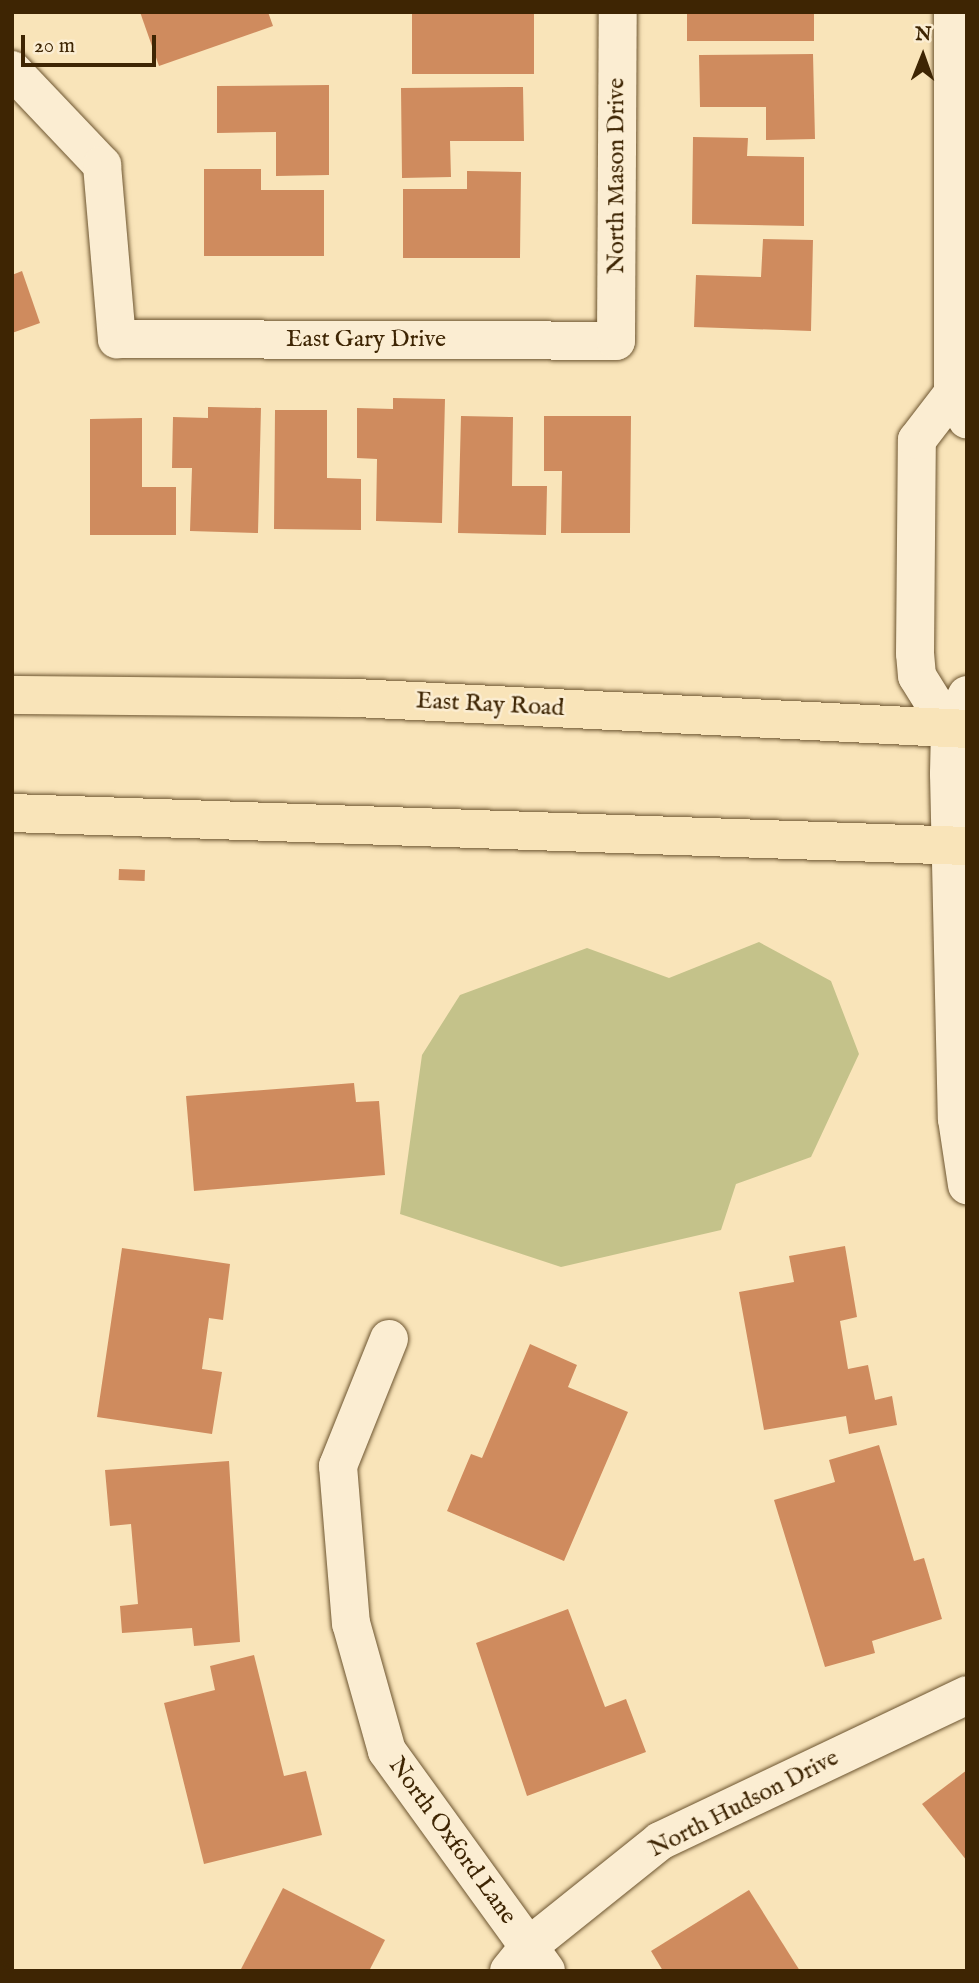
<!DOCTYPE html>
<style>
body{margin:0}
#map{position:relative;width:979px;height:1983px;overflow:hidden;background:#f9e4b9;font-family:"IM FELL English",serif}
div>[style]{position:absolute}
.green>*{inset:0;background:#c4c28a}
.building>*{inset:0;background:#cf8b5e;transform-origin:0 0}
.roads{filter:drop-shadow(0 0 2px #6d5530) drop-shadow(0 0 2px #6d5530)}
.minor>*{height:38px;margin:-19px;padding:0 19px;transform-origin:19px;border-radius:19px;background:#fbedd2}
.primary>*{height:38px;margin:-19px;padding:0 19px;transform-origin:19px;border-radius:19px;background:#f9e4b9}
span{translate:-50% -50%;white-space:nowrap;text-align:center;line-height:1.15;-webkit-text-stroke:5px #fbedd2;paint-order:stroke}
.street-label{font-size:24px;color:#3e2503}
.frame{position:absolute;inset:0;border:14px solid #3e2503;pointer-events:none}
.north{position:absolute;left:888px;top:21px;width:70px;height:70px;-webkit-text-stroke:5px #fbedd2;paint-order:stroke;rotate:1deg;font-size:19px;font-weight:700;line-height:28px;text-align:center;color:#3e2503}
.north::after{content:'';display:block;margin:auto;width:24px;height:32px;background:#3e2503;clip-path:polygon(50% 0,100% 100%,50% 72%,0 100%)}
.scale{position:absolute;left:21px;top:35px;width:135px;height:32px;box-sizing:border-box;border:4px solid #3e2503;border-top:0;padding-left:9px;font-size:21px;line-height:24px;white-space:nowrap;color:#3e2503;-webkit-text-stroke:5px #fbedd2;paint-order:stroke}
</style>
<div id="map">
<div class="green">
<i style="clip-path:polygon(759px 942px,831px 981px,859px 1054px,811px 1157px,736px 1184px,721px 1230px,561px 1267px,400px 1214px,422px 1055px,460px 995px,587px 948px,669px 978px)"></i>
</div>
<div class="building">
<i style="clip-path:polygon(140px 12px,268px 12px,273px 26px,159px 66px)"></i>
<i style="left:412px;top:12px;width:122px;height:62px"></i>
<i style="left:687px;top:12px;width:127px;height:29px"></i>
<i style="clip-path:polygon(813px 54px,815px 139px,766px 140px,766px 107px,700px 107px,699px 55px)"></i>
<i style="clip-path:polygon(329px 85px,329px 175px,276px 176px,276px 132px,217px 133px,217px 86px)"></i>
<i style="clip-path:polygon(523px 87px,524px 141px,450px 141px,451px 177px,402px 178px,401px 88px)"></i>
<i style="clip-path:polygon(693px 137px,748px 138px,747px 156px,804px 157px,804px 226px,692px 224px)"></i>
<i style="clip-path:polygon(204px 169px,261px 169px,261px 190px,324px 190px,324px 256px,204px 256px)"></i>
<i style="clip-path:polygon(467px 171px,521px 172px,520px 258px,403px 258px,403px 189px,467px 189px)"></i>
<i style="clip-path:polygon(763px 239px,813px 240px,811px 331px,694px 327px,696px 275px,761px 277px)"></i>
<i style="clip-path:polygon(22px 271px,40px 323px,12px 333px,12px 275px)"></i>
<i style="clip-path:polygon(393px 398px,445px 399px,442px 523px,376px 521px,377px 459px,357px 458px,357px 408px,393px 409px)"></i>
<i style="clip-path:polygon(208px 407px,261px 408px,258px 533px,190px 531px,192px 468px,172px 468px,173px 417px,208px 418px)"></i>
<i style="clip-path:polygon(275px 410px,327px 410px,327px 478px,361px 479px,361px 530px,274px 529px)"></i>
<i style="clip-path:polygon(461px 416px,513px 417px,512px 486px,547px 486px,546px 535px,458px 533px)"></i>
<i style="clip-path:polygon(544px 416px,631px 416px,630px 533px,561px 533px,562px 471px,544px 471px)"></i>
<i style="clip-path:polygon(142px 418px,142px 487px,176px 487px,176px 535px,90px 535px,90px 419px)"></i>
<i style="left:119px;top:869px;width:26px;height:11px;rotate:2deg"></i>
<i style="clip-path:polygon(354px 1083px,356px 1102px,379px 1101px,385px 1175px,194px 1191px,186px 1096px)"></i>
<i style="clip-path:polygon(845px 1246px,857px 1317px,840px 1321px,848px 1369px,868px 1365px,875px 1400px,892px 1396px,897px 1425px,849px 1434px,846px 1416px,764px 1430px,739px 1292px,794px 1282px,789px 1256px)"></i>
<i style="clip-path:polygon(122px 1248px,230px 1264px,223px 1320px,209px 1318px,202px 1369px,222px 1372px,212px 1434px,97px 1417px)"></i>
<i style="clip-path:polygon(530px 1344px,577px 1365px,568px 1387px,628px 1412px,564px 1561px,447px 1511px,471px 1454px,482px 1458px)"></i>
<i style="clip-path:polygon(879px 1445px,914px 1561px,924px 1558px,942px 1619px,872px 1641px,875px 1653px,825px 1667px,774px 1500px,835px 1482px,829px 1460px)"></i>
<i style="clip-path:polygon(229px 1461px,240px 1642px,194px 1646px,192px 1628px,122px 1633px,120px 1606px,138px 1604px,131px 1524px,110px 1526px,105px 1470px)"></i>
<i style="clip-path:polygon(568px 1609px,605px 1707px,626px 1699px,646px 1752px,527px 1796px,476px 1643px)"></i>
<i style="clip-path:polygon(254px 1655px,284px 1776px,306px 1771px,322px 1835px,204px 1864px,164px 1703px,215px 1690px,210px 1666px)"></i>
<i style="clip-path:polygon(967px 1770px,967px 1861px,922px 1804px)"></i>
<i style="clip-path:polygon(283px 1888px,385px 1940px,369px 1971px,240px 1971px)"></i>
<i style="clip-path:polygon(749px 1890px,800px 1971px,663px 1971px,651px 1951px)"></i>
</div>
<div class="roads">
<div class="minor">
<i style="left:953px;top:12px;width:381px;rotate:90deg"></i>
<i style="left:953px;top:393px;width:30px;rotate:62deg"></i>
<i style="left:12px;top:70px;width:131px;rotate:46.5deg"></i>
<i style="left:102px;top:165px;width:175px;rotate:85.1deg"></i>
<i style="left:117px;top:339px;width:499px;rotate:0.2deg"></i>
<i style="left:616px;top:341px;width:329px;rotate:-89.7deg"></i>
<i style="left:967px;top:695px;width:38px;rotate:117deg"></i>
<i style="left:950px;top:729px;width:45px;rotate:91.3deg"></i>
<i style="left:949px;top:774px;width:345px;rotate:88.7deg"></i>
<i style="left:957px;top:1119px;width:67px;rotate:81.4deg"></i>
<i style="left:950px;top:729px;width:62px;rotate:-121.9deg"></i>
<i style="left:917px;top:676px;width:22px;rotate:-95deg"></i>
<i style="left:915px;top:654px;width:214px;rotate:-89.5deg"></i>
<i style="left:917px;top:440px;width:59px;rotate:-52.5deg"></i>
<i style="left:389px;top:1339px;width:137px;rotate:111.9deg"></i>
<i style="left:338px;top:1466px;width:158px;rotate:85.3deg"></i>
<i style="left:351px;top:1623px;width:133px;rotate:74.3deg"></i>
<i style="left:387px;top:1751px;width:271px;rotate:54.1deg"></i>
<i style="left:509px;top:1971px;width:32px;rotate:-51deg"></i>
<i style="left:529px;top:1946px;width:168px;rotate:-38.7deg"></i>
<i style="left:660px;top:1841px;width:340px;rotate:-25.4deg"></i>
</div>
<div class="primary">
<i style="left:12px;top:695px;width:344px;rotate:0.5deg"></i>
<i style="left:356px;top:698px;width:612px;rotate:2.9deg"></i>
<i style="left:12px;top:813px;width:956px;rotate:1.98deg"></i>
</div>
</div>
<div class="street-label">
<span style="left:617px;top:176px;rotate:-90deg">North Mason Drive</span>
<span style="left:366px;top:340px">East Gary Drive</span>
<span style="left:490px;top:705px;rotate:3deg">East Ray Road</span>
<span style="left:744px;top:1804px;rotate:-27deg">North Hudson Drive</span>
<span style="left:452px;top:1841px;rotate:54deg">North Oxford Lane</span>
</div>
<div class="frame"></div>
<div class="north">N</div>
<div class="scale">20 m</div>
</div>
